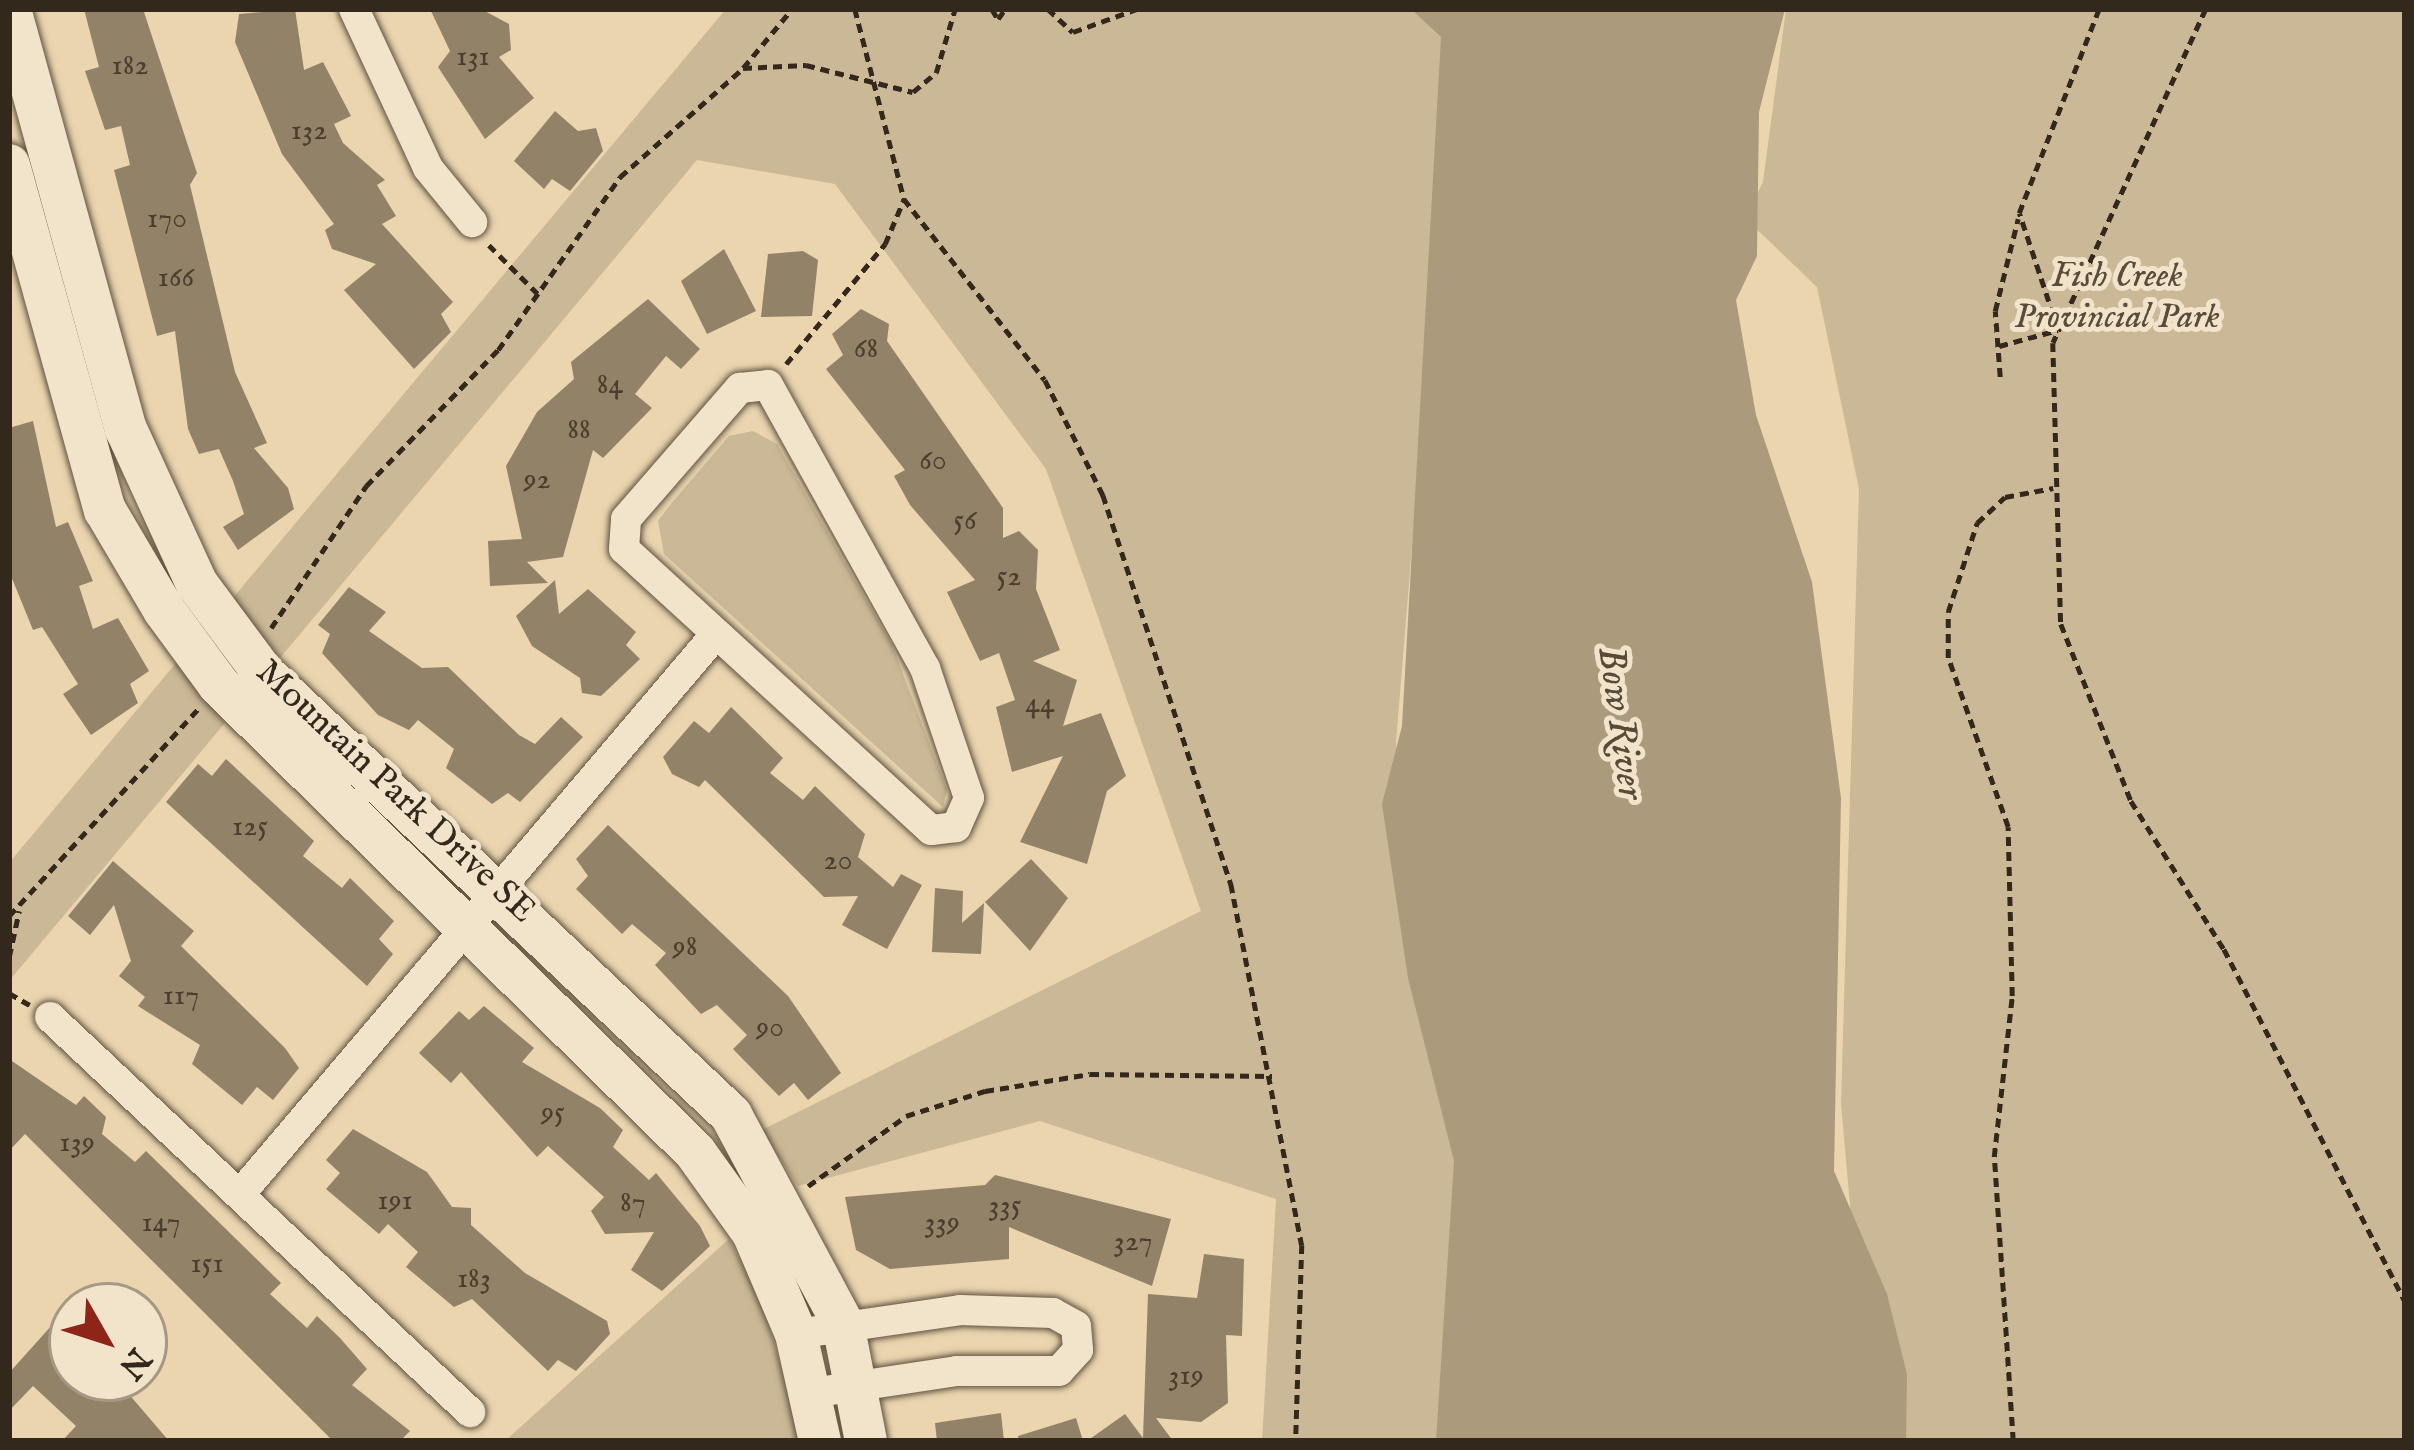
<!DOCTYPE html>
<style>
body{margin:0}
#map{position:relative;width:2414px;height:1450px;overflow:hidden;background:#ead5af;font-family:"IM FELL English",serif}
div>[style]{position:absolute}
.green>*{inset:0;background:#cbb896}
.water>*{inset:0;background:#ac9a7d}
.building>*{inset:0;background:#928268}
.path>*{height:4.5px;margin-top:-2.25px;transform-origin:0;background:repeating-linear-gradient(90deg,#33281c 0 9px,transparent 0 15px)}
.roads{filter:drop-shadow(0 0 3px #615341) drop-shadow(0 0 3px #615341)}
.street>*{height:30px;margin:-15px;padding:0 15px;transform-origin:15px;border-radius:15px;background:#f1e4cb}
.secondary>*{height:42px;margin:-21px;padding:0 21px;transform-origin:21px;border-radius:21px;background:#f1e4cb}
span{translate:-50% -50%;white-space:nowrap;text-align:center;line-height:1.15;-webkit-text-stroke:10px #f1e4cb;paint-order:stroke}
.number-label{font-size:30px;color:#4b3e2f}
.number-label span{-webkit-text-stroke-width:0}
.park-label{font-size:36px;color:#594c3a;font-style:italic}
.street-label{font-size:36px;color:#33281c}
.water-label{font-size:39px;color:#574a39;font-style:italic}
.frame{position:absolute;inset:0;border:12px solid #33281c;pointer-events:none}
.north{position:absolute;left:48px;top:1282px;width:120px;height:120px;box-sizing:border-box;background:#f1e4cb;border:3px solid #a59985;border-radius:50%;rotate:129deg;font-size:33px;font-weight:700;line-height:48px;text-align:center;color:#33281c}
.north::after{content:'';display:block;margin:auto;width:42px;height:54px;background:#8f2418;clip-path:polygon(50% 0,100% 100%,50% 72%,0 100%)}
</style>
<div id="map">
<div class="green">
<i style="clip-path:polygon(726px 9px,1456px 9px,1396px 742px,1403px 854px,1458px 1177px,1442px 1441px,1262px 1441px,1276px 1199px,1040px 1121px,798px 1186px,762px 1130px,1201px 911px,1046px 469px,835px 184px,697px 160px,280px 658px,232px 599px)"></i>
<i style="clip-path:polygon(1786px 9px,2405px 9px,2405px 1441px,1871px 1441px,1841px 1104px,1859px 489px,1817px 287px,1745px 218px,1763px 182px)"></i>
<i style="clip-path:polygon(753px 431px,777px 444px,892px 645px,947px 790px,943px 807px,664px 554px,658px 521px,670px 505px,729px 436px)"></i>
<i style="clip-path:polygon(176px 663px,225px 723px,9px 981px,9px 863px)"></i>
<i style="clip-path:polygon(729px 1239px,762px 1301px,802px 1441px,505px 1441px)"></i>
</div>
<div class="water">
<i style="clip-path:polygon(1411px 9px,1785px 9px,1759px 112px,1757px 256px,1736px 300px,1756px 415px,1812px 582px,1841px 798px,1834px 1171px,1887px 1294px,1907px 1374px,1906px 1441px,1436px 1441px,1454px 1161px,1408px 978px,1382px 804px,1402px 726px,1441px 37px)"></i>
</div>
<div class="building">
<i style="clip-path:polygon(84px 9px,143px 9px,197px 173px,190px 185px,235px 372px,267px 443px,254px 448px,288px 488px,294px 509px,238px 550px,223px 527px,244px 514px,233px 481px,219px 449px,199px 454px,188px 429px,175px 331px,157px 336px,114px 170px,130px 165px,121px 126px,105px 130px,85px 71px,99px 67px)"></i>
<i style="clip-path:polygon(295px 9px,304px 70px,323px 62px,351px 116px,334px 124px,343px 143px,385px 180px,377px 185px,396px 216px,382px 224px,453px 302px,441px 314px,451px 332px,414px 369px,344px 290px,376px 264px,332px 249px,325px 230px,334px 224px,282px 154px,235px 42px,239px 14px)"></i>
<i style="clip-path:polygon(430px 9px,481px 9px,509px 24px,511px 50px,499px 57px,534px 98px,485px 139px,438px 67px,450px 51px)"></i>
<i style="clip-path:polygon(555px 111px,578px 131px,596px 128px,603px 151px,570px 191px,552px 179px,544px 189px,514px 161px)"></i>
<i style="clip-path:polygon(724px 249px,756px 311px,707px 334px,681px 281px)"></i>
<i style="clip-path:polygon(803px 251px,818px 260px,812px 316px,761px 317px,768px 254px)"></i>
<i style="clip-path:polygon(648px 299px,700px 349px,681px 369px,666px 356px,635px 394px,652px 408px,603px 458px,593px 450px,563px 557px,527px 562px,548px 583px,490px 586px,488px 541px,522px 539px,506px 466px,537px 412px,574px 379px,571px 362px)"></i>
<i style="clip-path:polygon(861px 309px,889px 324px,887px 341px,1003px 508px,1003px 538px,1019px 531px,1038px 550px,1036px 589px,1060px 650px,1033px 661px,1077px 680px,1063px 726px,1101px 713px,1126px 776px,1107px 791px,1087px 864px,1020px 842px,1063px 756px,1012px 772px,996px 707px,1015px 700px,999px 653px,980px 661px,947px 592px,975px 580px,910px 505px,894px 476px,905px 470px,826px 369px,843px 355px,832px 334px)"></i>
<i style="clip-path:polygon(33px 421px,56px 527px,68px 522px,93px 581px,79px 586px,93px 629px,118px 618px,149px 671px,130px 684px,138px 703px,91px 735px,63px 694px,78px 684px,42px 627px,33px 630px,9px 571px,9px 428px)"></i>
<i style="clip-path:polygon(555px 580px,559px 614px,588px 589px,636px 632px,626px 645px,640px 659px,601px 696px,582px 693px,580px 678px,532px 646px,516px 616px)"></i>
<i style="clip-path:polygon(349px 587px,386px 612px,369px 631px,422px 668px,448px 667px,519px 735px,535px 744px,561px 717px,583px 737px,520px 802px,508px 793px,492px 804px,446px 768px,454px 749px,418px 720px,409px 730px,378px 715px,322px 653px,330px 634px,318px 625px)"></i>
<i style="clip-path:polygon(731px 707px,783px 758px,770px 773px,803px 800px,815px 786px,865px 834px,858px 857px,893px 887px,901px 874px,922px 885px,887px 949px,842px 925px,858px 896px,824px 897px,705px 780px,699px 787px,672px 774px,663px 757px,694px 721px,709px 733px)"></i>
<i style="clip-path:polygon(226px 759px,314px 841px,303px 856px,342px 888px,350px 878px,394px 921px,379px 939px,393px 954px,367px 986px,166px 802px,198px 764px,212px 776px)"></i>
<i style="clip-path:polygon(608px 825px,788px 996px,841px 1073px,808px 1100px,794px 1083px,779px 1096px,733px 1049px,747px 1035px,717px 1005px,701px 1014px,655px 965px,666px 953px,632px 924px,622px 934px,576px 889px,588px 876px,576px 859px)"></i>
<i style="clip-path:polygon(1031px 859px,1068px 898px,1030px 951px,985px 902px)"></i>
<i style="clip-path:polygon(113px 861px,194px 931px,181px 946px,285px 1048px,299px 1068px,273px 1100px,257px 1087px,242px 1105px,192px 1064px,200px 1045px,138px 1006px,145px 997px,119px 976px,131px 961px,114px 905px,90px 935px,68px 916px)"></i>
<i style="clip-path:polygon(935px 888px,963px 891px,962px 923px,984px 903px,981px 954px,932px 952px)"></i>
<i style="clip-path:polygon(484px 1006px,534px 1048px,522px 1062px,600px 1108px,623px 1130px,613px 1147px,649px 1180px,656px 1173px,700px 1226px,710px 1246px,662px 1291px,631px 1270px,654px 1232px,605px 1234px,591px 1211px,604px 1197px,548px 1146px,537px 1157px,461px 1072px,451px 1083px,419px 1053px,459px 1011px,469px 1020px)"></i>
<i style="clip-path:polygon(9px 1059px,76px 1105px,84px 1096px,106px 1117px,102px 1134px,135px 1162px,146px 1151px,281px 1283px,270px 1294px,307px 1328px,317px 1316px,340px 1338px,367px 1369px,352px 1385px,410px 1431px,400px 1441px,333px 1441px,25px 1134px,9px 1151px)"></i>
<i style="clip-path:polygon(353px 1129px,427px 1172px,452px 1207px,471px 1208px,471px 1225px,525px 1273px,607px 1321px,610px 1334px,576px 1371px,558px 1360px,548px 1371px,472px 1299px,454px 1307px,406px 1267px,418px 1252px,388px 1224px,379px 1234px,326px 1189px,340px 1173px,326px 1160px)"></i>
<i style="clip-path:polygon(995px 1175px,1171px 1219px,1152px 1286px,1009px 1227px,1009px 1259px,890px 1269px,856px 1250px,845px 1197px,985px 1185px)"></i>
<i style="clip-path:polygon(1204px 1254px,1244px 1259px,1242px 1336px,1226px 1335px,1228px 1403px,1201px 1422px,1156px 1418px,1173px 1441px,1087px 1441px,1125px 1414px,1143px 1438px,1148px 1294px,1197px 1298px)"></i>
<i style="clip-path:polygon(52px 1325px,72px 1343px,72px 1378px,115px 1378px,169px 1441px,62px 1441px,76px 1426px,33px 1386px,9px 1411px,9px 1373px)"></i>
<i style="clip-path:polygon(1001px 1413px,1004px 1441px,937px 1441px,935px 1423px)"></i>
<i style="clip-path:polygon(1076px 1418px,1083px 1441px,1019px 1441px,1018px 1436px)"></i>
</div>
<div class="path">
<i style="left:855px;top:9px;width:196px;rotate:75.5deg"></i>
<i style="left:904px;top:199px;width:229px;rotate:52.1deg"></i>
<i style="left:1045px;top:380px;width:129px;rotate:63.2deg"></i>
<i style="left:1103px;top:495px;width:410px;rotate:71.8deg"></i>
<i style="left:1231px;top:884px;width:368px;rotate:78.9deg"></i>
<i style="left:1302px;top:1245px;width:196px;rotate:91.8deg"></i>
<i style="left:992px;top:9px;width:12px;rotate:59deg"></i>
<i style="left:998px;top:19px;width:12px;rotate:-55deg"></i>
<i style="left:1048px;top:9px;width:34px;rotate:43deg"></i>
<i style="left:1073px;top:32px;width:68px;rotate:-19.8deg"></i>
<i style="left:2206px;top:9px;width:367px;rotate:114.6deg"></i>
<i style="left:2053px;top:343px;width:281px;rotate:88.4deg"></i>
<i style="left:2061px;top:624px;width:190px;rotate:68.4deg"></i>
<i style="left:2131px;top:801px;width:175px;rotate:57.9deg"></i>
<i style="left:2224px;top:949px;width:396px;rotate:62.8deg"></i>
<i style="left:743px;top:68px;width:77px;rotate:-50.3deg"></i>
<i style="left:489px;top:245px;width:72px;rotate:45deg"></i>
<i style="left:1999px;top:346px;width:61px;rotate:-15.2deg"></i>
<i style="left:2058px;top:330px;width:123px;rotate:-108.4deg"></i>
<i style="left:2019px;top:213px;width:219px;rotate:-68.6deg"></i>
<i style="left:786px;top:364px;width:156px;rotate:-50.5deg"></i>
<i style="left:885px;top:244px;width:49px;rotate:-67.1deg"></i>
<i style="left:2000px;top:377px;width:66px;rotate:-94.3deg"></i>
<i style="left:1995px;top:311px;width:95px;rotate:-76deg"></i>
<i style="left:271px;top:628px;width:171px;rotate:-56.2deg"></i>
<i style="left:366px;top:486px;width:190px;rotate:-45.9deg"></i>
<i style="left:498px;top:350px;width:212px;rotate:-54.8deg"></i>
<i style="left:620px;top:177px;width:164px;rotate:-41.5deg"></i>
<i style="left:743px;top:68px;width:63px;rotate:-2.7deg"></i>
<i style="left:806px;top:65px;width:110px;rotate:14.2deg"></i>
<i style="left:913px;top:92px;width:30px;rotate:-40deg"></i>
<i style="left:936px;top:73px;width:67px;rotate:-73.5deg"></i>
<i style="left:9px;top:916px;width:282px;rotate:-47.6deg"></i>
<i style="left:9px;top:957px;width:47px;rotate:-77.7deg"></i>
<i style="left:9px;top:993px;width:24px;rotate:30deg"></i>
<i style="left:808px;top:1186px;width:120px;rotate:-35.5deg"></i>
<i style="left:906px;top:1116px;width:83px;rotate:-17.6deg"></i>
<i style="left:985px;top:1091px;width:106px;rotate:-9.2deg"></i>
<i style="left:1090px;top:1074px;width:182px;rotate:0.6deg"></i>
<i style="left:2013px;top:1441px;width:285px;rotate:-93.8deg"></i>
<i style="left:1994px;top:1157px;width:162px;rotate:-83.6deg"></i>
<i style="left:2012px;top:996px;width:169px;rotate:-91.4deg"></i>
<i style="left:2008px;top:827px;width:179px;rotate:-109.5deg"></i>
<i style="left:1948px;top:658px;width:46px;rotate:-90deg"></i>
<i style="left:1948px;top:612px;width:94px;rotate:-72deg"></i>
<i style="left:1977px;top:523px;width:38px;rotate:-43deg"></i>
<i style="left:2005px;top:497px;width:49px;rotate:-10.6deg"></i>
</div>
<div class="roads">
<div class="street">
<i style="left:354px;top:9px;width:175px;rotate:65deg"></i>
<i style="left:428px;top:168px;width:70px;rotate:50.8deg"></i>
<i style="left:768px;top:385px;width:324px;rotate:61deg"></i>
<i style="left:925px;top:668px;width:137px;rotate:71.3deg"></i>
<i style="left:969px;top:798px;width:32px;rotate:114deg"></i>
<i style="left:956px;top:827px;width:25px;rotate:173deg"></i>
<i style="left:931px;top:830px;width:416px;rotate:-137.5deg"></i>
<i style="left:624px;top:549px;width:30px;rotate:-86deg"></i>
<i style="left:626px;top:519px;width:174px;rotate:-49deg"></i>
<i style="left:740px;top:388px;width:28px;rotate:-6deg"></i>
<i style="left:50px;top:1017px;width:577px;rotate:43.24deg"></i>
<i style="left:241px;top:1193px;width:734px;rotate:-49.64deg"></i>
<i style="left:796px;top:1334px;width:166px;rotate:-8.3deg"></i>
<i style="left:960px;top:1310px;width:93px;rotate:1.8deg"></i>
<i style="left:1053px;top:1313px;width:26px;rotate:29deg"></i>
<i style="left:1076px;top:1326px;width:24px;rotate:85deg"></i>
<i style="left:1078px;top:1350px;width:28px;rotate:132deg"></i>
<i style="left:1059px;top:1371px;width:102px;rotate:180deg"></i>
<i style="left:957px;top:1371px;width:147px;rotate:171.4deg"></i>
</div>
<div class="secondary">
<i style="left:10px;top:9px;width:436px;rotate:74.6deg"></i>
<i style="left:126px;top:429px;width:170px;rotate:65.4deg"></i>
<i style="left:197px;top:584px;width:111px;rotate:53.4deg"></i>
<i style="left:263px;top:673px;width:644px;rotate:43.36deg"></i>
<i style="left:731px;top:1115px;width:237px;rotate:61.8deg"></i>
<i style="left:843px;top:1324px;width:119px;rotate:78.9deg"></i>
<i style="left:9px;top:165px;width:358px;rotate:74.5deg"></i>
<i style="left:105px;top:510px;width:116px;rotate:59.5deg"></i>
<i style="left:164px;top:610px;width:93px;rotate:53.7deg"></i>
<i style="left:219px;top:685px;width:667px;rotate:44.45deg"></i>
<i style="left:695px;top:1152px;width:100px;rotate:54.4deg"></i>
<i style="left:753px;top:1233px;width:110px;rotate:66.9deg"></i>
<i style="left:796px;top:1334px;width:110px;rotate:77.4deg"></i>
</div>
</div>
<div class="number-label">
<span style="left:473px;top:57px">131</span>
<span style="left:130px;top:66px">182</span>
<span style="left:309px;top:131px">132</span>
<span style="left:167px;top:219px">170</span>
<span style="left:176px;top:278px">166</span>
<span style="left:866px;top:349px">68</span>
<span style="left:610px;top:385px">84</span>
<span style="left:579px;top:430px">88</span>
<span style="left:933px;top:461px">60</span>
<span style="left:537px;top:480px">92</span>
<span style="left:965px;top:521px">56</span>
<span style="left:1009px;top:577px">52</span>
<span style="left:1040px;top:704px">44</span>
<span style="left:250px;top:827px">125</span>
<span style="left:838px;top:861px">20</span>
<span style="left:685px;top:947px">98</span>
<span style="left:181px;top:996px">117</span>
<span style="left:770px;top:1028px">90</span>
<span style="left:553px;top:1113px">95</span>
<span style="left:77px;top:1143px">139</span>
<span style="left:395px;top:1201px">191</span>
<span style="left:633px;top:1203px">87</span>
<span style="left:1005px;top:1206px">335</span>
<span style="left:161px;top:1223px">147</span>
<span style="left:942px;top:1223px">339</span>
<span style="left:1133px;top:1242px">327</span>
<span style="left:207px;top:1264px">151</span>
<span style="left:474px;top:1279px">183</span>
<span style="left:1186px;top:1376px">319</span>
</div>
<div class="park-label">
<span style="left:2117px;top:297px">Fish Creek<br>Provincial Park</span>
</div>
<div class="street-label">
<span style="left:395px;top:792px;rotate:43deg">Mountain Park Drive SE</span>
</div>
<div class="water-label">
<span style="left:1619px;top:723px;rotate:82deg">Bow River</span>
</div>
<div class="frame"></div>
<div class="north">N</div>
</div>
